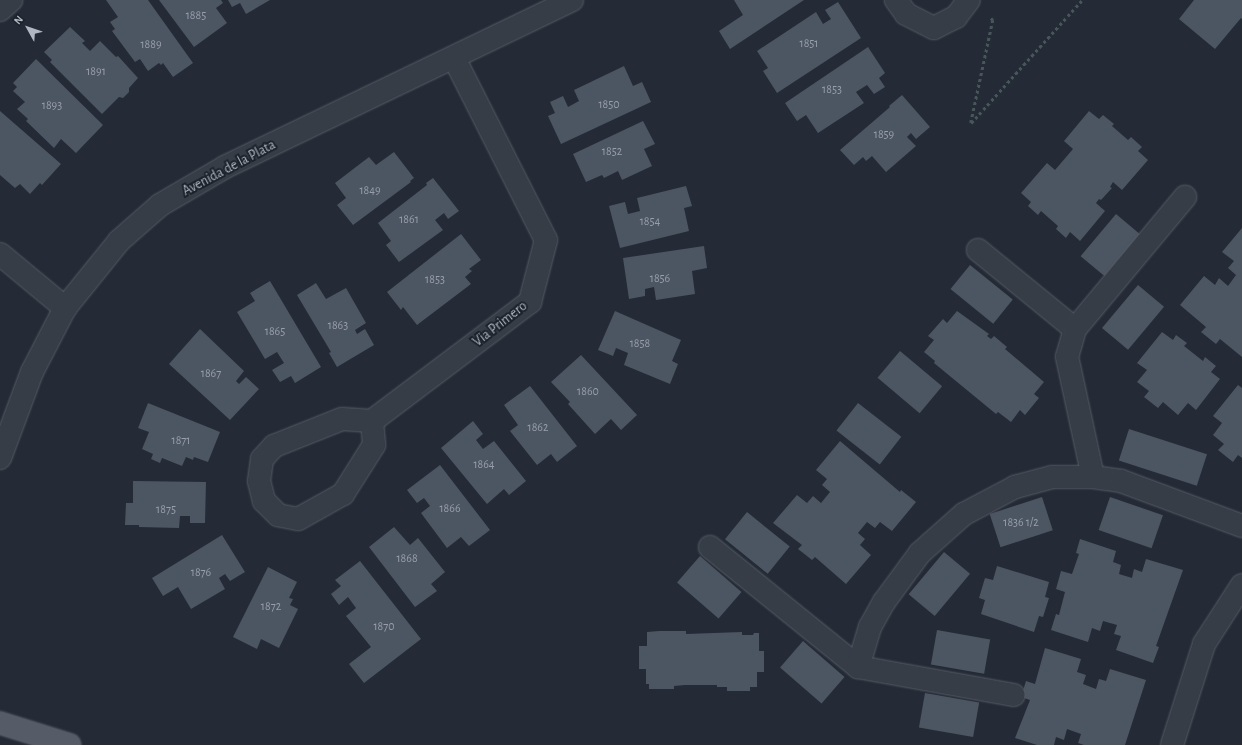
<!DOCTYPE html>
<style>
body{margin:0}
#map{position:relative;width:1242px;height:745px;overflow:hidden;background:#242b36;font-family:"Alegreya Sans",sans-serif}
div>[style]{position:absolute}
.building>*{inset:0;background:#4c5562;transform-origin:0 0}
.path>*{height:2.5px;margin-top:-1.25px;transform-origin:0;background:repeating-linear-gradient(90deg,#475659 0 3px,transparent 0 6px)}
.roads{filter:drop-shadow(0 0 1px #555b65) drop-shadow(0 0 1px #555b65)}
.minor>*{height:22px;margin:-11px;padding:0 11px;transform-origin:11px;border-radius:11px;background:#373d47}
.major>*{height:22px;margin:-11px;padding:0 11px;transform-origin:11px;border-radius:11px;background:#555c67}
span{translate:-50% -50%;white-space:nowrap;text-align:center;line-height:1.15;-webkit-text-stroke:4px #1c222b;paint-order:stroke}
.number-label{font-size:12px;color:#989fab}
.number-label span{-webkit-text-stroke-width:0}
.street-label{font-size:14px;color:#b2b8c3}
.north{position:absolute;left:8px;top:8px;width:40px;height:40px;-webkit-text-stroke:3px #1c222b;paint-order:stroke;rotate:310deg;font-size:11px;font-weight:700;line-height:16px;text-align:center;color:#b2b8c3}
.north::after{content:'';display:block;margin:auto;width:14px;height:18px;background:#b2b8c3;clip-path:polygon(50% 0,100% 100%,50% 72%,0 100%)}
</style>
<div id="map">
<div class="building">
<i style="clip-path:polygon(106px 0,148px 0,193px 63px,173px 77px,163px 63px,161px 65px,159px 63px,148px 71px,140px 59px,135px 62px,112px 31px,115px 29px,110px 22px,118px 17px)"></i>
<i style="clip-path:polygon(159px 0,221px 0,223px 3px,216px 8px,227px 23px,194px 47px)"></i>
<i style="clip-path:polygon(228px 0,270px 0,246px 14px,240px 3px,232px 7px)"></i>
<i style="clip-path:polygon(734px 0,804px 0,730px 49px,719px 31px,743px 15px)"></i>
<i style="clip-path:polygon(1194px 0,1242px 0,1242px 19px,1241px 18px,1215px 49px,1179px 19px)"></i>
<i style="clip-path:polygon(838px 2px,861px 38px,777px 93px,763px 71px,768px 68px,757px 51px,816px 12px,823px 24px,831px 19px,825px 10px)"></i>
<i style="clip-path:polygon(70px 27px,85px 41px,82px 43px,90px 51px,100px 41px,116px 57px,118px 56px,138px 78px,129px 88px,129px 92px,123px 98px,119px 97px,102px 114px,50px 62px,52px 60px,44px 52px)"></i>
<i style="clip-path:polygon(868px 47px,885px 73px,879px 78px,885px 87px,874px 94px,867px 85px,856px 92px,864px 103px,818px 133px,806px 115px,797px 121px,785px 103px)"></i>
<i style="clip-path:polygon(36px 59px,103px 125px,76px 153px,61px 139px,54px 148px,26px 121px,28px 119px,17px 109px,25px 102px,13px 91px,17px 87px,13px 83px)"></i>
<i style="clip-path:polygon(624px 66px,633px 86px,642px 82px,651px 102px,561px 144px,548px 116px,555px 113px,550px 102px,563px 96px,568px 107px,579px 101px,574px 90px)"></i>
<i style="clip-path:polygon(902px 95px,930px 127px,916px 139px,911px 133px,907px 137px,916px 146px,886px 172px,872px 156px,866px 161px,863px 157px,854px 165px,840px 150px,890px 107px,889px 106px)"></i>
<i style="clip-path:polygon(0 111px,61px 164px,42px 185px,40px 183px,30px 194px,20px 184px,15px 188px,0 175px)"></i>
<i style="clip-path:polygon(1089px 111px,1099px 119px,1103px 115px,1114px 124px,1112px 126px,1128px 140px,1131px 137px,1142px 147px,1138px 151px,1148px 160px,1122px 190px,1113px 182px,1110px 187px,1112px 188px,1101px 200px,1099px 199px,1096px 203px,1105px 211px,1080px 241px,1070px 232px,1066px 238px,1056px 229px,1058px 226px,1041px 211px,1038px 215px,1028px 206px,1031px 202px,1021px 193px,1047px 163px,1055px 170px,1073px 149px,1064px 141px)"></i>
<i style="clip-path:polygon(643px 121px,655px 144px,644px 149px,652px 166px,622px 180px,618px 171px,604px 178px,602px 175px,586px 182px,573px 154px)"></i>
<i style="clip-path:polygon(394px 152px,414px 178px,410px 181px,411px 182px,353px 225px,337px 205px,346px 198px,335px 183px,369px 157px,376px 165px)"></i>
<i style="clip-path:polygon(433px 178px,459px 211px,448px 219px,444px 213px,435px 220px,443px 230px,399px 262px,386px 245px,391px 241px,378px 223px,427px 185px,426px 183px)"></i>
<i style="clip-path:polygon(686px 186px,692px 206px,684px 208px,689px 231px,620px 248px,609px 206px,625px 202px,628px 214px,640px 211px,637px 198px)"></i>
<i style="left:1116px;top:214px;width:31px;height:55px;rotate:40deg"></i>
<i style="clip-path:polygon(1242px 228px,1242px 357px,1220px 339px,1216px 344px,1201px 332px,1206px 327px,1180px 305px,1204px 276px,1215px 285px,1219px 278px,1228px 286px,1236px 275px,1228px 268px,1234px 261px,1222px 252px)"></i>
<i style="clip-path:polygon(461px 234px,481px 260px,469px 269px,472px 271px,465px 277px,471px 284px,417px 325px,403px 307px,401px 310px,387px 292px)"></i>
<i style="clip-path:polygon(704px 246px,707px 268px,692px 271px,695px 294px,656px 300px,654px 287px,645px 289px,645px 296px,629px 299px,623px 258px)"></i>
<i style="left:970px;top:265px;width:55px;height:31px;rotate:39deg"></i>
<i style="clip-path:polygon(270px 281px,321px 367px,295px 383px,291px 376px,280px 382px,272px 370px,284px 363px,277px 352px,265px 359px,237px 312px,255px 301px,250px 293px)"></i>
<i style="clip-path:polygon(316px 283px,326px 299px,346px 288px,366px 323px,355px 330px,357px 334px,365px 329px,374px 345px,337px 367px,329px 353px,331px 352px,297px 295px)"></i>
<i style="left:1138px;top:285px;width:34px;height:56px;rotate:40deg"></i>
<i style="clip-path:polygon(615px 311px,681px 340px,672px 361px,678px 364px,670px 384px,624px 365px,628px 353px,616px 348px,613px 356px,598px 350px)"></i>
<i style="clip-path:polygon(957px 311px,989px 334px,987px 336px,991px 339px,994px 336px,1007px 347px,1005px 349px,1044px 382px,1034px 394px,1039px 398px,1025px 415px,1020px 410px,1011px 422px,998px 412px,996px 414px,934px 363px,935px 361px,924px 352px,934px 340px,928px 336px,943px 319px,947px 323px)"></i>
<i style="clip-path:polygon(200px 329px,244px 371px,236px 381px,239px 384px,246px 377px,259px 389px,230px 420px,169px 364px)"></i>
<i style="clip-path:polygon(1162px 332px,1173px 340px,1176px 335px,1187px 343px,1184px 346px,1203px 361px,1205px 357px,1216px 366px,1211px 372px,1220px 379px,1196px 410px,1188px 403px,1178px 415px,1163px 402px,1158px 408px,1144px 397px,1149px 391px,1137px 382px,1147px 370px,1137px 363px)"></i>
<i style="left:900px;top:351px;width:55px;height:35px;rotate:40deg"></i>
<i style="clip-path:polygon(581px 355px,637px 415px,621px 430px,611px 419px,595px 434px,568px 404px,570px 402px,551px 382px)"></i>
<i style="clip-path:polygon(1238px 385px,1242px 388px,1242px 458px,1238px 455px,1233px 462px,1218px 450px,1224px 444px,1213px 435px,1222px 423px,1213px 416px)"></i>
<i style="clip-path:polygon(530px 386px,577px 446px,557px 462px,551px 454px,537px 465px,510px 431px,518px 425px,504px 405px)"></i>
<i style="clip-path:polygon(148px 403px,220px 432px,208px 462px,194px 457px,193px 460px,186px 457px,182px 466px,162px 458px,160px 463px,151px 459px,153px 454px,142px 449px,149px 432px,138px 428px)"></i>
<i style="left:858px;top:403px;width:55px;height:35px;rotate:38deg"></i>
<i style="clip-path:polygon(473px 421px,483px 434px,476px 440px,483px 449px,494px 441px,526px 481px,509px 495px,504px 489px,487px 504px,441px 448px)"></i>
<i style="left:1129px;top:429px;width:82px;height:33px;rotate:18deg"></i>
<i style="clip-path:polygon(840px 441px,900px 492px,901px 490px,916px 502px,892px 531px,880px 522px,875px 528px,867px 522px,858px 533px,865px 539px,860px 545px,871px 555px,846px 584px,815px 557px,812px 560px,798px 549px,802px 545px,773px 523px,797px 495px,807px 503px,813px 496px,821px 503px,830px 492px,822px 485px,827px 479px,816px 470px)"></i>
<i style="clip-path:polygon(440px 465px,490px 530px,469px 546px,461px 537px,447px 548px,421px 513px,430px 506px,424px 498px,417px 503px,407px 490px)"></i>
<i style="clip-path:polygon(133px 481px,206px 482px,205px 523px,190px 523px,190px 516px,180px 516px,179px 528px,139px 527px,139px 525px,125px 525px,126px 503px,133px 503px)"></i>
<i style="left:1042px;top:497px;width:35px;height:55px;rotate:72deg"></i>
<i style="left:1110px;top:497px;width:56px;height:35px;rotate:19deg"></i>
<i style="left:747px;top:512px;width:55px;height:35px;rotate:39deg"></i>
<i style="clip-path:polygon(394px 527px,410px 545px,418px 538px,445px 572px,431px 584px,437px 591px,415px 607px,369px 547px)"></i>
<i style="clip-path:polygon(222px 535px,245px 572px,230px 581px,225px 574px,219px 578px,225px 589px,191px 609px,178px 587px,163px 596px,152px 578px)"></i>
<i style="clip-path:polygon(1080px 539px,1116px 551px,1113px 562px,1121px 565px,1119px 574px,1132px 578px,1134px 569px,1142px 572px,1146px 559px,1183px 570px,1156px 646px,1159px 647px,1153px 663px,1116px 650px,1121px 636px,1114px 634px,1117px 625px,1103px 621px,1100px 631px,1092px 628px,1088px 642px,1051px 630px,1056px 614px,1059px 615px,1065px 592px,1056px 589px,1061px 571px,1072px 574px,1079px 554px,1076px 553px)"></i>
<i style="left:944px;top:552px;width:34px;height:55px;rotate:40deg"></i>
<i style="left:700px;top:556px;width:55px;height:35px;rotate:41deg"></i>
<i style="clip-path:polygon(360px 561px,421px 639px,364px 683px,349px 664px,371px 647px,346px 616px,356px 608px,348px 597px,339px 605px,331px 594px,341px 586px,335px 580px)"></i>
<i style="clip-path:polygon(997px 566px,1049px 582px,1045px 597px,1049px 598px,1043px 617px,1039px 616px,1034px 632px,981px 614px,985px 600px,979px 598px,985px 578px,993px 580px)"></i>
<i style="clip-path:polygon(268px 567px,297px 582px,289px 598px,293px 599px,290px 605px,298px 609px,279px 648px,261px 639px,257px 649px,233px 637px)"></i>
<i style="left:937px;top:630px;width:54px;height:35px;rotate:10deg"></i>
<i style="clip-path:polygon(659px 631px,686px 631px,686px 634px,742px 632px,742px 635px,753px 635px,754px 633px,759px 633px,759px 651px,764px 651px,764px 672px,757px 672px,757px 687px,750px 687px,750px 691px,727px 691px,727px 687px,717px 687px,717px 685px,685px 685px,674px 686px,674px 689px,649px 689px,649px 684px,646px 684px,646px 669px,639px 669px,639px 646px,647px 646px,647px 632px)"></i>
<i style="left:803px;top:641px;width:55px;height:35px;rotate:41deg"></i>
<i style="clip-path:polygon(1045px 648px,1081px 659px,1077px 672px,1086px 675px,1083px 684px,1096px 689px,1099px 679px,1106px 681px,1110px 669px,1146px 680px,1125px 745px,1084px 745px,1078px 743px,1081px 734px,1067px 729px,1064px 740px,1056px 737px,1054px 745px,1037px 745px,1015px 738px,1030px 700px,1021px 697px,1026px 681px,1035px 684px)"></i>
<i style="left:925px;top:693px;width:55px;height:35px;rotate:10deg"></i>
</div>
<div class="path">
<i style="left:991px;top:18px;width:3px;rotate:45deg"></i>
<i style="left:993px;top:20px;width:105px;rotate:102.1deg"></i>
<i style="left:971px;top:123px;width:166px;rotate:-47.9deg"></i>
</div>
<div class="roads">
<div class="minor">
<i style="left:896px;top:0;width:17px;rotate:54deg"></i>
<i style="left:906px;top:14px;width:31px;rotate:27deg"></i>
<i style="left:934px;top:28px;width:25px;rotate:-27deg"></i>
<i style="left:956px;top:17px;width:21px;rotate:-53deg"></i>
<i style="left:0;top:10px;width:15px;rotate:-42deg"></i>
<i style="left:978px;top:250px;width:125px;rotate:39.2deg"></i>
<i style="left:0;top:254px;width:85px;rotate:39.7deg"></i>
<i style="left:372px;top:421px;width:24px;rotate:85deg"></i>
<i style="left:374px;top:445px;width:58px;rotate:122.3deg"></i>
<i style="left:343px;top:494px;width:51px;rotate:150.9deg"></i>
<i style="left:298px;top:519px;width:20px;rotate:-169deg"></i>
<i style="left:278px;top:515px;width:20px;rotate:-135deg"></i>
<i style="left:264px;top:501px;width:21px;rotate:-104deg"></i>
<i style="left:259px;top:481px;width:22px;rotate:-82deg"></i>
<i style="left:262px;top:459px;width:18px;rotate:-47deg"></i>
<i style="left:274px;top:446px;width:73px;rotate:-21.7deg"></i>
<i style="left:342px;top:419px;width:30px;rotate:4deg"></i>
<i style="left:372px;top:421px;width:198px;rotate:-37deg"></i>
<i style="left:530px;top:302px;width:64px;rotate:-75.5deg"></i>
<i style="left:546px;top:240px;width:204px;rotate:-116.8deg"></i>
<i style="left:0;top:458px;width:92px;rotate:-69.6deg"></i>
<i style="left:32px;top:372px;width:72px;rotate:-62.7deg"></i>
<i style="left:65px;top:308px;width:86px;rotate:-51.1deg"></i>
<i style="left:119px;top:241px;width:55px;rotate:-41.3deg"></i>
<i style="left:160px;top:205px;width:75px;rotate:-30.3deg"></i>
<i style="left:225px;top:167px;width:385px;rotate:-25.7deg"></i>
<i style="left:1093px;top:477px;width:123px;rotate:-102.2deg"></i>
<i style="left:1067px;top:357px;width:29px;rotate:-74deg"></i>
<i style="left:1075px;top:329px;width:172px;rotate:-50.2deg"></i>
<i style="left:710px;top:547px;width:191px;rotate:39deg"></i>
<i style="left:858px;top:667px;width:158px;rotate:10.2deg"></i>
<i style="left:858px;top:667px;width:42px;rotate:-73.3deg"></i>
<i style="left:870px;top:627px;width:29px;rotate:-61deg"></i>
<i style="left:884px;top:602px;width:61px;rotate:-53.7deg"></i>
<i style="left:920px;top:553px;width:59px;rotate:-41.6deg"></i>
<i style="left:964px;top:514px;width:58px;rotate:-27.9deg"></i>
<i style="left:1015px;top:487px;width:39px;rotate:-15deg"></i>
<i style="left:1053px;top:477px;width:40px"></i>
<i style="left:1093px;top:477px;width:28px;rotate:8deg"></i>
<i style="left:1121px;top:481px;width:129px;rotate:20.4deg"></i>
<i style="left:1172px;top:745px;width:106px;rotate:-72.4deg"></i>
<i style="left:1204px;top:644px;width:70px;rotate:-57.2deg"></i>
</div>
<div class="major">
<i style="left:0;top:723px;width:73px;rotate:17.4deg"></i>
</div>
</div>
<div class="number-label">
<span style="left:196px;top:16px">1885</span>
<span style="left:809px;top:44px">1851</span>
<span style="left:151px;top:45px">1889</span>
<span style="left:96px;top:72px">1891</span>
<span style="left:832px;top:90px">1853</span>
<span style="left:609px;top:105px">1850</span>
<span style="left:52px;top:106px">1893</span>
<span style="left:884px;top:135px">1859</span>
<span style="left:612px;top:152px">1852</span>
<span style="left:370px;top:191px">1849</span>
<span style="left:409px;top:220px">1861</span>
<span style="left:650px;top:222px">1854</span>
<span style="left:660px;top:279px">1856</span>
<span style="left:435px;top:280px">1853</span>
<span style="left:338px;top:326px">1863</span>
<span style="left:275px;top:332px">1865</span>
<span style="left:640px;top:344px">1858</span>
<span style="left:211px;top:374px">1867</span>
<span style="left:588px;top:392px">1860</span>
<span style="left:538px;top:428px">1862</span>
<span style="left:181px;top:441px">1871</span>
<span style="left:484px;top:465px">1864</span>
<span style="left:450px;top:509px">1866</span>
<span style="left:166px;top:510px">1875</span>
<span style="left:1021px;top:523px">1836 1/2</span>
<span style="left:407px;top:559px">1868</span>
<span style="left:201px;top:573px">1876</span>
<span style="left:271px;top:607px">1872</span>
<span style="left:384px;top:627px">1870</span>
</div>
<div class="street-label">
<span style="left:229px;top:168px;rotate:-28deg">Avenida de la Plata</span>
<span style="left:500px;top:324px;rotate:-38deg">Via Primero</span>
</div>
<div class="north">N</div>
</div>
